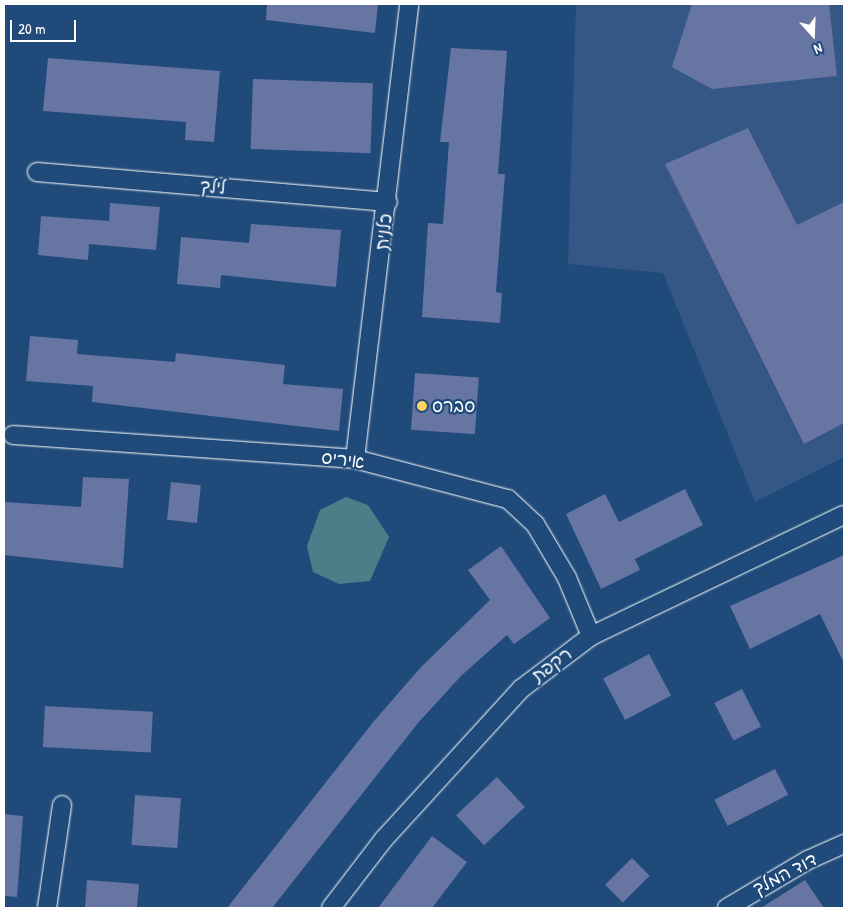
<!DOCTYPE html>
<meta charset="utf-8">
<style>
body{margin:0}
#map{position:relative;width:848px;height:912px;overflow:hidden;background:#1f4a7a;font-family:"Patrick Hand","Playpen Sans Hebrew",sans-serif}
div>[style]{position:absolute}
.built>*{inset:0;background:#355786}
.green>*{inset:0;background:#4c7e89}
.building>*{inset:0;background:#6775a2;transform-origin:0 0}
.roads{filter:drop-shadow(0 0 1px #fff) drop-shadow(0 0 1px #fff)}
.street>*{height:18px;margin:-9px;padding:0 9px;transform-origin:9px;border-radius:9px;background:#1f4a7a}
.dots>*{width:14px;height:14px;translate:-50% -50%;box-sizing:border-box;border:2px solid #1f4a7a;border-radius:50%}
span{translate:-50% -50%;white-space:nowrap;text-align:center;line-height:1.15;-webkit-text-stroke:4.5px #1f4a7a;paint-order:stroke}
.street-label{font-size:18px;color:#fff}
.poi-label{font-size:18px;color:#fff}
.left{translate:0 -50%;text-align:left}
.frame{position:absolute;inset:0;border:5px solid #fff;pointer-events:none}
.north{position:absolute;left:788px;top:10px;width:50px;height:50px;-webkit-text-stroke:4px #1f4a7a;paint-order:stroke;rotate:160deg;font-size:14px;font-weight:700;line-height:20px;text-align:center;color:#fff}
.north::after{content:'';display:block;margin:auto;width:18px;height:22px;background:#fff;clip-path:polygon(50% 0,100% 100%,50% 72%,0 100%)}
.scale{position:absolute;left:10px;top:20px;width:66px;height:22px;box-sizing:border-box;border:2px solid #fff;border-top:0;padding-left:6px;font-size:15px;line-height:18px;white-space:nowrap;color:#fff;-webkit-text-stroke:4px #1f4a7a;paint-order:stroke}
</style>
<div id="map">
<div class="built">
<i style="clip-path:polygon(576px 4px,844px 4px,844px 457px,755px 502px,663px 273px,568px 264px)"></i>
</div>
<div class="green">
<i style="clip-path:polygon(346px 497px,368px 505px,389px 537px,370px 581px,339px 584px,313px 572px,307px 546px,320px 510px)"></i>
</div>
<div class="building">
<i style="clip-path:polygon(267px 4px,378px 4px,375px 33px,266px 20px)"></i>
<i style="clip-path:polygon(692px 4px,829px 4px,837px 76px,712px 89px,672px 67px)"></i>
<i style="clip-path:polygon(451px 48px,507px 51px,498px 174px,505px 174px,496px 292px,502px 293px,500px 323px,422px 317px,428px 223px,443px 224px,449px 142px,440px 142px)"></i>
<i style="clip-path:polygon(48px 58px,220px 71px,214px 142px,185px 140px,186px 122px,43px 111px)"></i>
<i style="left:253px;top:79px;width:120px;height:70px;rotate:2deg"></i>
<i style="clip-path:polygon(748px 128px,797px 225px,844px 202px,844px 423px,804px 444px,665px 164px)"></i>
<i style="clip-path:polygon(110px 203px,160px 207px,156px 250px,89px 244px,88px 260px,38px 255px,41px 216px,109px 221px)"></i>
<i style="clip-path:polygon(251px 224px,341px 230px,336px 287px,221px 275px,220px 288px,177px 284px,181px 237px,249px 243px)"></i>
<i style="clip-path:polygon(30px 336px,78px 340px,77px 354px,175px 362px,176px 353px,285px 365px,283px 384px,343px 389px,339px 431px,92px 402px,93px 386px,26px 381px)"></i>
<i style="left:415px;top:373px;width:64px;height:57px;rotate:4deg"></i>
<i style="clip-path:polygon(83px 477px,129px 479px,123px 568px,4px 555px,4px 502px,81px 507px)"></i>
<i style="left:171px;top:482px;width:30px;height:38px;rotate:6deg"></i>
<i style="clip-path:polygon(685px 489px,703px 525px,635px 559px,640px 570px,601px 589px,566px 514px,605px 494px,619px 522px)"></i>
<i style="clip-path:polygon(501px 546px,550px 618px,514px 644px,507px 635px,461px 676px,418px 723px,272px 908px,227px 908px,374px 721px,421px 667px,490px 600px,468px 570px)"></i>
<i style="clip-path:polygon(844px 555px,844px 663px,820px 614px,750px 649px,730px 606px)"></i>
<i style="left:649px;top:654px;width:47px;height:52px;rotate:62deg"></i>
<i style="left:742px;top:689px;width:42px;height:31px;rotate:63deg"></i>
<i style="left:45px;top:706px;width:108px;height:41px;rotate:3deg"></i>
<i style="left:775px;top:769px;width:29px;height:68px;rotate:63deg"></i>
<i style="left:497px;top:777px;width:41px;height:56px;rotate:47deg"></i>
<i style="left:135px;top:795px;width:46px;height:50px;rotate:4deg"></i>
<i style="clip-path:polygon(4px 814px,23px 816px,17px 897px,4px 896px)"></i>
<i style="clip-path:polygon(432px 836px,467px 862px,432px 908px,378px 908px)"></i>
<i style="left:632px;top:858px;width:25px;height:38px;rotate:45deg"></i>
<i style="clip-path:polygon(87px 880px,139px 884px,137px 908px,85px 908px)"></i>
<i style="clip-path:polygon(805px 880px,824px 908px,761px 908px)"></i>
</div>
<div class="roads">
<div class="street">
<i style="left:37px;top:172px;width:352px;rotate:4.9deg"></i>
<i style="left:13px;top:435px;width:343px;rotate:4deg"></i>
<i style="left:355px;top:459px;width:158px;rotate:14.7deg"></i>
<i style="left:508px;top:499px;width:37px;rotate:43deg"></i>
<i style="left:535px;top:524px;width:63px;rotate:59.3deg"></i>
<i style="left:567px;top:578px;width:63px;rotate:67.5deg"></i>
<i style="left:355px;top:459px;width:458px;rotate:-83.2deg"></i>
<i style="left:47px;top:908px;width:104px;rotate:-81.7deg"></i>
<i style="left:331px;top:908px;width:87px;rotate:-52.5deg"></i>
<i style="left:384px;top:839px;width:203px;rotate:-47.6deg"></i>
<i style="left:521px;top:689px;width:88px;rotate:-37.1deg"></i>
<i style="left:591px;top:636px;width:280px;rotate:-25.6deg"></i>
<i style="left:727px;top:908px;width:94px;rotate:-30.7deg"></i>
<i style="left:808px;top:860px;width:39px;rotate:-24deg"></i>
</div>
</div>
<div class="dots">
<i style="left:422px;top:406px;background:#ffd166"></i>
</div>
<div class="street-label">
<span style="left:213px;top:187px;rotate:5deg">לילך</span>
<span style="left:384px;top:232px;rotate:-83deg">כלנית</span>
<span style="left:343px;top:460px;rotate:7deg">איריס</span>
<span style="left:552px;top:665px;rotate:-37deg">רקפת</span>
<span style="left:785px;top:874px;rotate:-28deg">דוד המלך</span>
</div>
<div class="poi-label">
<span class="left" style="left:432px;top:406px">סברס</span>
</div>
<div class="frame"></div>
<div class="north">N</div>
<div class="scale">20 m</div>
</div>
